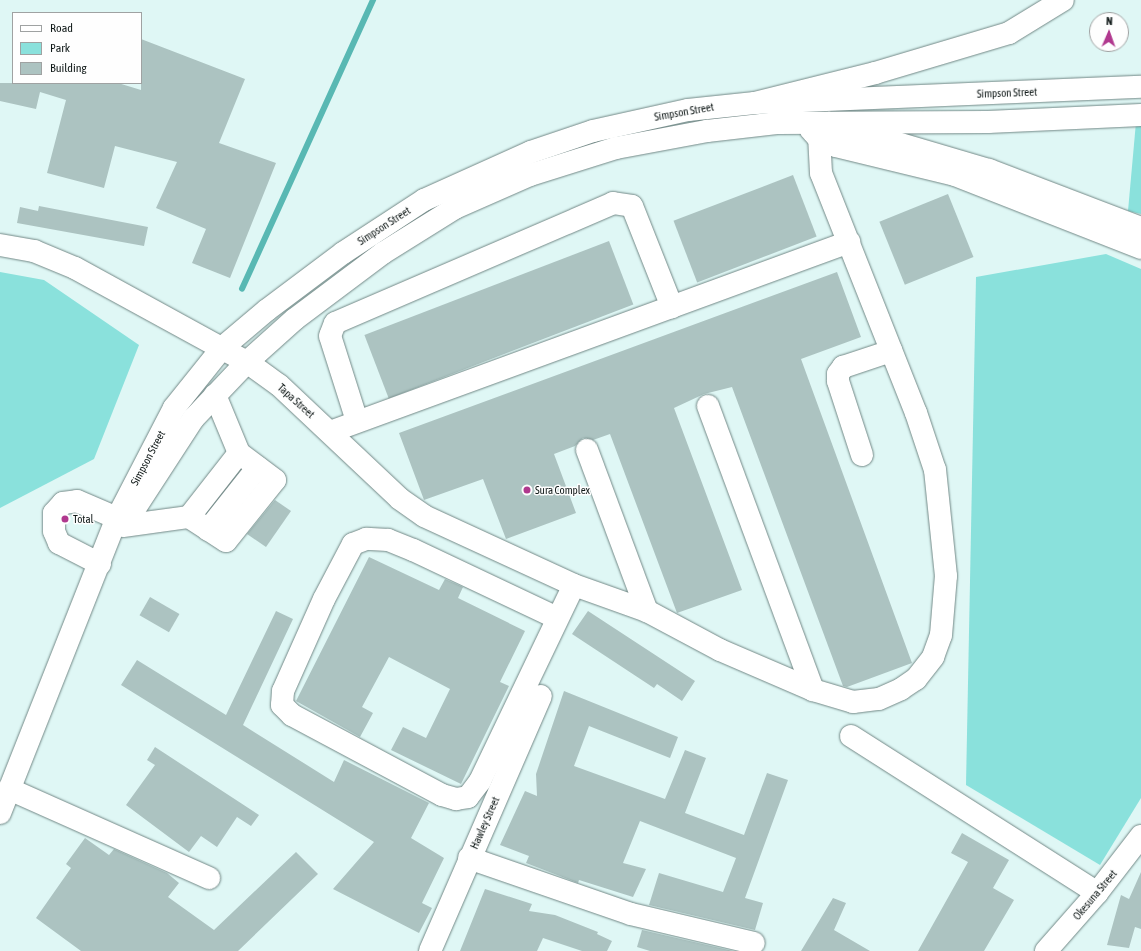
<!DOCTYPE html>
<style>
body{margin:0}
#map{position:relative;width:1141px;height:951px;overflow:hidden;background:#dff7f5;font-family:"Asap Condensed",sans-serif}
div>[style]{position:absolute}
.green>*{inset:0;background:#8ae1dc}
.stream>*{height:5.5px;margin:-2.75px;padding:0 2.75px;transform-origin:2.75px;border-radius:2.75px;background:#58b8b3}
.building>*{inset:0;background:#acc3c1;transform-origin:0 0}
.roads{filter:drop-shadow(0 0 1px #728886) drop-shadow(0 0 1px #728886)}
.minor>*{height:22px;margin:-11px;padding:0 11px;transform-origin:11px;border-radius:11px;background:#fff}
.major>*{height:22px;margin:-11px;padding:0 11px;transform-origin:11px;border-radius:11px;background:#fff}
.highway>*{height:22px;margin:-11px;padding:0 11px;transform-origin:11px;border-radius:11px;background:#fff}
.dots>*{width:11px;height:11px;translate:-50% -50%;box-sizing:border-box;border:2px solid #fefefe;border-radius:50%}
span{translate:-50% -50%;white-space:nowrap;text-align:center;line-height:1.15;-webkit-text-stroke:3px #fefefe;paint-order:stroke}
.street-label{font-size:11px;color:#101918}
.poi-label{font-size:11px;color:#101918}
.left{translate:0 -50%;text-align:left}
.legend{position:absolute;left:12px;top:12px;width:130px;height:72px;box-sizing:border-box;background:#fefefe;border:1px solid #9fa2a2;margin:0;padding:5px 7px;list-style:none;font-size:12px;color:#101918}
.legend li{display:flex;align-items:center;gap:8px;height:20px}
.legend b{width:20px;border:1px solid #9fa2a2}
.north{position:absolute;left:1089px;top:12px;width:40px;height:40px;box-sizing:border-box;background:#fefefe;border:1px solid #9fa2a2;border-radius:50%;rotate:2deg;font-size:11px;font-weight:700;line-height:16px;text-align:center;color:#101918}
.north::after{content:'';display:block;margin:auto;width:14px;height:18px;background:#b0388e;clip-path:polygon(50% 0,100% 100%,50% 72%,0 100%)}
</style>
<div id="map">
<div class="green">
<i style="clip-path:polygon(1137px 111px,1141px 111px,1141px 214px,1128px 211px)"></i>
<i style="clip-path:polygon(1106px 254px,1141px 269px,1141px 798px,1100px 865px,966px 785px,976px 277px)"></i>
<i style="clip-path:polygon(0 272px,44px 280px,139px 345px,94px 459px,0 508px)"></i>
</div>
<div class="stream">
<i style="left:242px;top:289px;width:317px;rotate:-65.6deg"></i>
</div>
<div class="building">
<i style="clip-path:polygon(141px 39px,245px 79px,219px 143px,276px 163px,230px 278px,192px 263px,206px 229px,156px 208px,177px 162px,115px 146px,104px 188px,47px 173px,66px 100px,40px 92px,36px 109px,0 101px,0 83px,118px 83px,141px 90px)"></i>
<i style="left:793px;top:175px;width:66px;height:128px;rotate:69deg"></i>
<i style="left:948px;top:194px;width:68px;height:74px;rotate:68deg"></i>
<i style="clip-path:polygon(39px 206px,148px 227px,144px 246px,17px 223px,20px 207px,38px 211px)"></i>
<i style="left:609px;top:241px;width:68px;height:262px;rotate:69deg"></i>
<i style="clip-path:polygon(837px 272px,861px 337px,801px 359px,912px 663px,847px 687px,843px 686px,732px 387px,704px 394px,674px 408px,742px 590px,677px 613px,610px 434px,593px 440px,583px 438px,575px 446px,554px 454px,576px 513px,506px 539px,483px 479px,424px 500px,399px 433px)"></i>
<i style="clip-path:polygon(275px 500px,291px 511px,266px 547px,247px 534px)"></i>
<i style="clip-path:polygon(369px 557px,439px 590px,445px 579px,463px 587px,458px 598px,525px 631px,500px 682px,509px 686px,461px 784px,391px 750px,403px 727px,426px 738px,450px 689px,389px 657px,362px 707px,373px 713px,360px 737px,296px 701px)"></i>
<i style="left:150px;top:597px;width:34px;height:21px;rotate:30deg"></i>
<i style="clip-path:polygon(276px 611px,293px 619px,243px 725px,334px 782px,344px 760px,429px 803px,411px 838px,444px 858px,422px 903px,432px 908px,419px 933px,333px 889px,374px 842px,121px 685px,137px 660px,226px 715px)"></i>
<i style="clip-path:polygon(588px 611px,695px 681px,682px 701px,657px 684px,654px 688px,572px 634px)"></i>
<i style="clip-path:polygon(564px 691px,678px 737px,670px 758px,589px 726px,574px 766px,665px 799px,685px 750px,706px 758px,685px 813px,744px 835px,767px 773px,788px 780px,745px 898px,763px 903px,755px 930px,649px 905px,659px 873px,723px 892px,736px 858px,640px 821px,623px 863px,646px 869px,633px 897px,579px 880px,578px 883px,526px 863px,529px 856px,500px 845px,525px 791px,537px 796px,536px 774px)"></i>
<i style="clip-path:polygon(155px 747px,259px 815px,251px 826px,237px 817px,217px 847px,201px 836px,189px 852px,126px 805px,155px 765px,147px 760px)"></i>
<i style="clip-path:polygon(962px 833px,1009px 860px,993px 888px,1014px 900px,984px 951px,918px 951px,968px 862px,951px 853px)"></i>
<i style="clip-path:polygon(85px 838px,109px 855px,114px 849px,167px 873px,179px 883px,168px 897px,214px 930px,296px 852px,318px 874px,238px 951px,81px 951px,36px 918px,71px 868px,66px 864px)"></i>
<i style="clip-path:polygon(1141px 872px,1141px 929px,1135px 927px,1129px 948px,1107px 945px,1121px 895px,1129px 899px)"></i>
<i style="clip-path:polygon(485px 889px,532px 904px,529px 911px,555px 915px,598px 932px,597px 934px,612px 941px,607px 951px,582px 951px,543px 938px,537px 951px,460px 951px)"></i>
<i style="clip-path:polygon(833px 898px,846px 903px,834px 930px,870px 951px,801px 951px)"></i>
<i style="clip-path:polygon(642px 930px,733px 951px,650px 951px,637px 947px)"></i>
</div>
<div class="roads">
<div class="minor">
<i style="left:811px;top:130px;width:12px;rotate:48deg"></i>
<i style="left:819px;top:139px;width:18px;rotate:22deg"></i>
<i style="left:836px;top:146px;width:122px;rotate:13.7deg"></i>
<i style="left:955px;top:175px;width:200px;rotate:21.4deg"></i>
<i style="left:0;top:245px;width:35px;rotate:10deg"></i>
<i style="left:34px;top:251px;width:44px;rotate:22.5deg"></i>
<i style="left:75px;top:268px;width:196px;rotate:28.7deg"></i>
<i style="left:247px;top:362px;width:39px;rotate:36deg"></i>
<i style="left:279px;top:385px;width:166px;rotate:43.3deg"></i>
<i style="left:400px;top:499px;width:29px;rotate:35deg"></i>
<i style="left:424px;top:516px;width:165px;rotate:24.7deg"></i>
<i style="left:574px;top:585px;width:77px;rotate:19.6deg"></i>
<i style="left:647px;top:611px;width:83px;rotate:28.1deg"></i>
<i style="left:720px;top:650px;width:101px;rotate:23.3deg"></i>
<i style="left:813px;top:690px;width:42px;rotate:16.7deg"></i>
<i style="left:853px;top:702px;width:26px;rotate:-7deg"></i>
<i style="left:879px;top:699px;width:24px;rotate:-24deg"></i>
<i style="left:901px;top:689px;width:18px;rotate:-34deg"></i>
<i style="left:916px;top:679px;width:28px;rotate:-52deg"></i>
<i style="left:933px;top:657px;width:23px;rotate:-70deg"></i>
<i style="left:941px;top:635px;width:59px;rotate:-85.2deg"></i>
<i style="left:946px;top:576px;width:107px;rotate:-95.9deg"></i>
<i style="left:935px;top:470px;width:60px;rotate:-108.4deg"></i>
<i style="left:916px;top:413px;width:258px;rotate:-111.6deg"></i>
<i style="left:821px;top:173px;width:34px;rotate:-93deg"></i>
<i style="left:708px;top:406px;width:303px;rotate:69.7deg"></i>
<i style="left:357px;top:421px;width:89px;rotate:-107.6deg"></i>
<i style="left:330px;top:336px;width:14px;rotate:-69deg"></i>
<i style="left:335px;top:323px;width:303px;rotate:-23.3deg"></i>
<i style="left:613px;top:203px;width:19px;rotate:9deg"></i>
<i style="left:632px;top:206px;width:109px;rotate:68.4deg"></i>
<i style="left:330px;top:432px;width:553px;rotate:-20.11deg"></i>
<i style="left:587px;top:450px;width:172px;rotate:69.6deg"></i>
<i style="left:862px;top:455px;width:78px;rotate:-108deg"></i>
<i style="left:838px;top:381px;width:7px;rotate:-90deg"></i>
<i style="left:838px;top:374px;width:9px;rotate:-54deg"></i>
<i style="left:843px;top:367px;width:51px;rotate:-18.4deg"></i>
<i style="left:189px;top:517px;width:44px;rotate:33deg"></i>
<i style="left:226px;top:541px;width:78px;rotate:-51.2deg"></i>
<i style="left:275px;top:480px;width:45px;rotate:-143.1deg"></i>
<i style="left:123px;top:526px;width:67px;rotate:-7.8deg"></i>
<i style="left:189px;top:517px;width:81px;rotate:-52deg"></i>
<i style="left:239px;top:453px;width:63px;rotate:-112.5deg"></i>
<i style="left:208px;top:530px;width:80px;rotate:-51.6deg"></i>
<i style="left:100px;top:564px;width:46px;rotate:-152.9deg"></i>
<i style="left:59px;top:543px;width:13px;rotate:-113deg"></i>
<i style="left:54px;top:531px;width:18px;rotate:-90deg"></i>
<i style="left:54px;top:513px;width:13px;rotate:-48deg"></i>
<i style="left:63px;top:503px;width:14px;rotate:-8deg"></i>
<i style="left:77px;top:501px;width:43px;rotate:23deg"></i>
<i style="left:557px;top:618px;width:159px;rotate:-154.7deg"></i>
<i style="left:413px;top:550px;width:27px;rotate:-158deg"></i>
<i style="left:388px;top:540px;width:22px;rotate:-177deg"></i>
<i style="left:366px;top:539px;width:14px;rotate:159deg"></i>
<i style="left:353px;top:544px;width:62px;rotate:117.8deg"></i>
<i style="left:324px;top:599px;width:101px;rotate:114deg"></i>
<i style="left:283px;top:691px;width:14px;rotate:94deg"></i>
<i style="left:282px;top:705px;width:14px;rotate:45deg"></i>
<i style="left:292px;top:715px;width:170px;rotate:28.1deg"></i>
<i style="left:442px;top:795px;width:15px;rotate:16deg"></i>
<i style="left:456px;top:799px;width:12px;rotate:-9deg"></i>
<i style="left:468px;top:797px;width:20px;rotate:-53deg"></i>
<i style="left:480px;top:781px;width:217px;rotate:-64.4deg"></i>
<i style="left:851px;top:736px;width:292px;rotate:32.5deg"></i>
<i style="left:9px;top:789px;width:219px;rotate:24deg"></i>
<i style="left:469px;top:858px;width:171px;rotate:19.1deg"></i>
<i style="left:631px;top:914px;width:126px;rotate:13.3deg"></i>
<i style="left:430px;top:951px;width:278px;rotate:-66.5deg"></i>
<i style="left:1046px;top:951px;width:77px;rotate:-48.7deg"></i>
<i style="left:1097px;top:893px;width:72px;rotate:-52.3deg"></i>
</div>
<div class="major">
<i style="left:130px;top:516px;width:116px;rotate:-57deg"></i>
<i style="left:193px;top:419px;width:79px;rotate:-46.5deg"></i>
<i style="left:247px;top:362px;width:64px;rotate:-41.9deg"></i>
<i style="left:295px;top:319px;width:110px;rotate:-36.9deg"></i>
<i style="left:383px;top:253px;width:85px;rotate:-32deg"></i>
<i style="left:455px;top:208px;width:82px;rotate:-23.7deg"></i>
<i style="left:530px;top:175px;width:90px;rotate:-17.4deg"></i>
<i style="left:616px;top:148px;width:93px;rotate:-10.6deg"></i>
<i style="left:707px;top:131px;width:70px;rotate:-6.5deg"></i>
<i style="left:777px;top:123px;width:211px;rotate:-0.3deg"></i>
<i style="left:988px;top:122px;width:153px;rotate:-2.6deg"></i>
<i style="left:0;top:813px;width:317px;rotate:-68.4deg"></i>
<i style="left:117px;top:518px;width:124px;rotate:-62.6deg"></i>
<i style="left:174px;top:408px;width:77px;rotate:-51.3deg"></i>
<i style="left:222px;top:348px;width:59px;rotate:-40.2deg"></i>
<i style="left:267px;top:310px;width:95px;rotate:-36.9deg"></i>
<i style="left:343px;top:253px;width:97px;rotate:-33.2deg"></i>
<i style="left:424px;top:200px;width:117px;rotate:-24.2deg"></i>
<i style="left:531px;top:152px;width:65px;rotate:-18.7deg"></i>
<i style="left:593px;top:131px;width:97px;rotate:-12.5deg"></i>
<i style="left:688px;top:110px;width:67px;rotate:-6deg"></i>
<i style="left:755px;top:103px;width:386px;rotate:-2.4deg"></i>
</div>
<div class="highway">
<i style="left:755px;top:103px;width:124px;rotate:-14deg"></i>
<i style="left:875px;top:73px;width:140px;rotate:-16.6deg"></i>
<i style="left:1009px;top:33px;width:63px;rotate:-31.4deg"></i>
<i style="left:829px;top:123px;width:167px;rotate:16.4deg"></i>
<i style="left:989px;top:170px;width:163px;rotate:20.9deg"></i>
</div>
</div>
<div class="dots">
<i style="left:527px;top:490px;background:#b0388e"></i>
<i style="left:65px;top:519px;background:#b0388e"></i>
</div>
<div class="street-label">
<span style="left:1007px;top:93px;rotate:-2deg">Simpson Street</span>
<span style="left:684px;top:112px;rotate:-10deg">Simpson Street</span>
<span style="left:384px;top:226px;rotate:-33deg">Simpson Street</span>
<span style="left:296px;top:401px;rotate:42deg">Tapa Street</span>
<span style="left:148px;top:458px;rotate:-62deg">Simpson Street</span>
<span style="left:485px;top:823px;rotate:-66deg">Hawley Street</span>
<span style="left:1095px;top:895px;rotate:-50deg">Okesuna Street</span>
</div>
<div class="poi-label">
<span class="left" style="left:535px;top:490px">Sura Complex</span>
<span class="left" style="left:73px;top:519px">Total</span>
</div>
<ul class="legend">
<li><b style="height:5px;background:#fff"></b>Road</li>
<li><b style="height:11px;background:#8ae1dc"></b>Park</li>
<li><b style="height:11px;background:#acc3c1"></b>Building</li>
</ul>
<div class="north">N</div>
</div>
